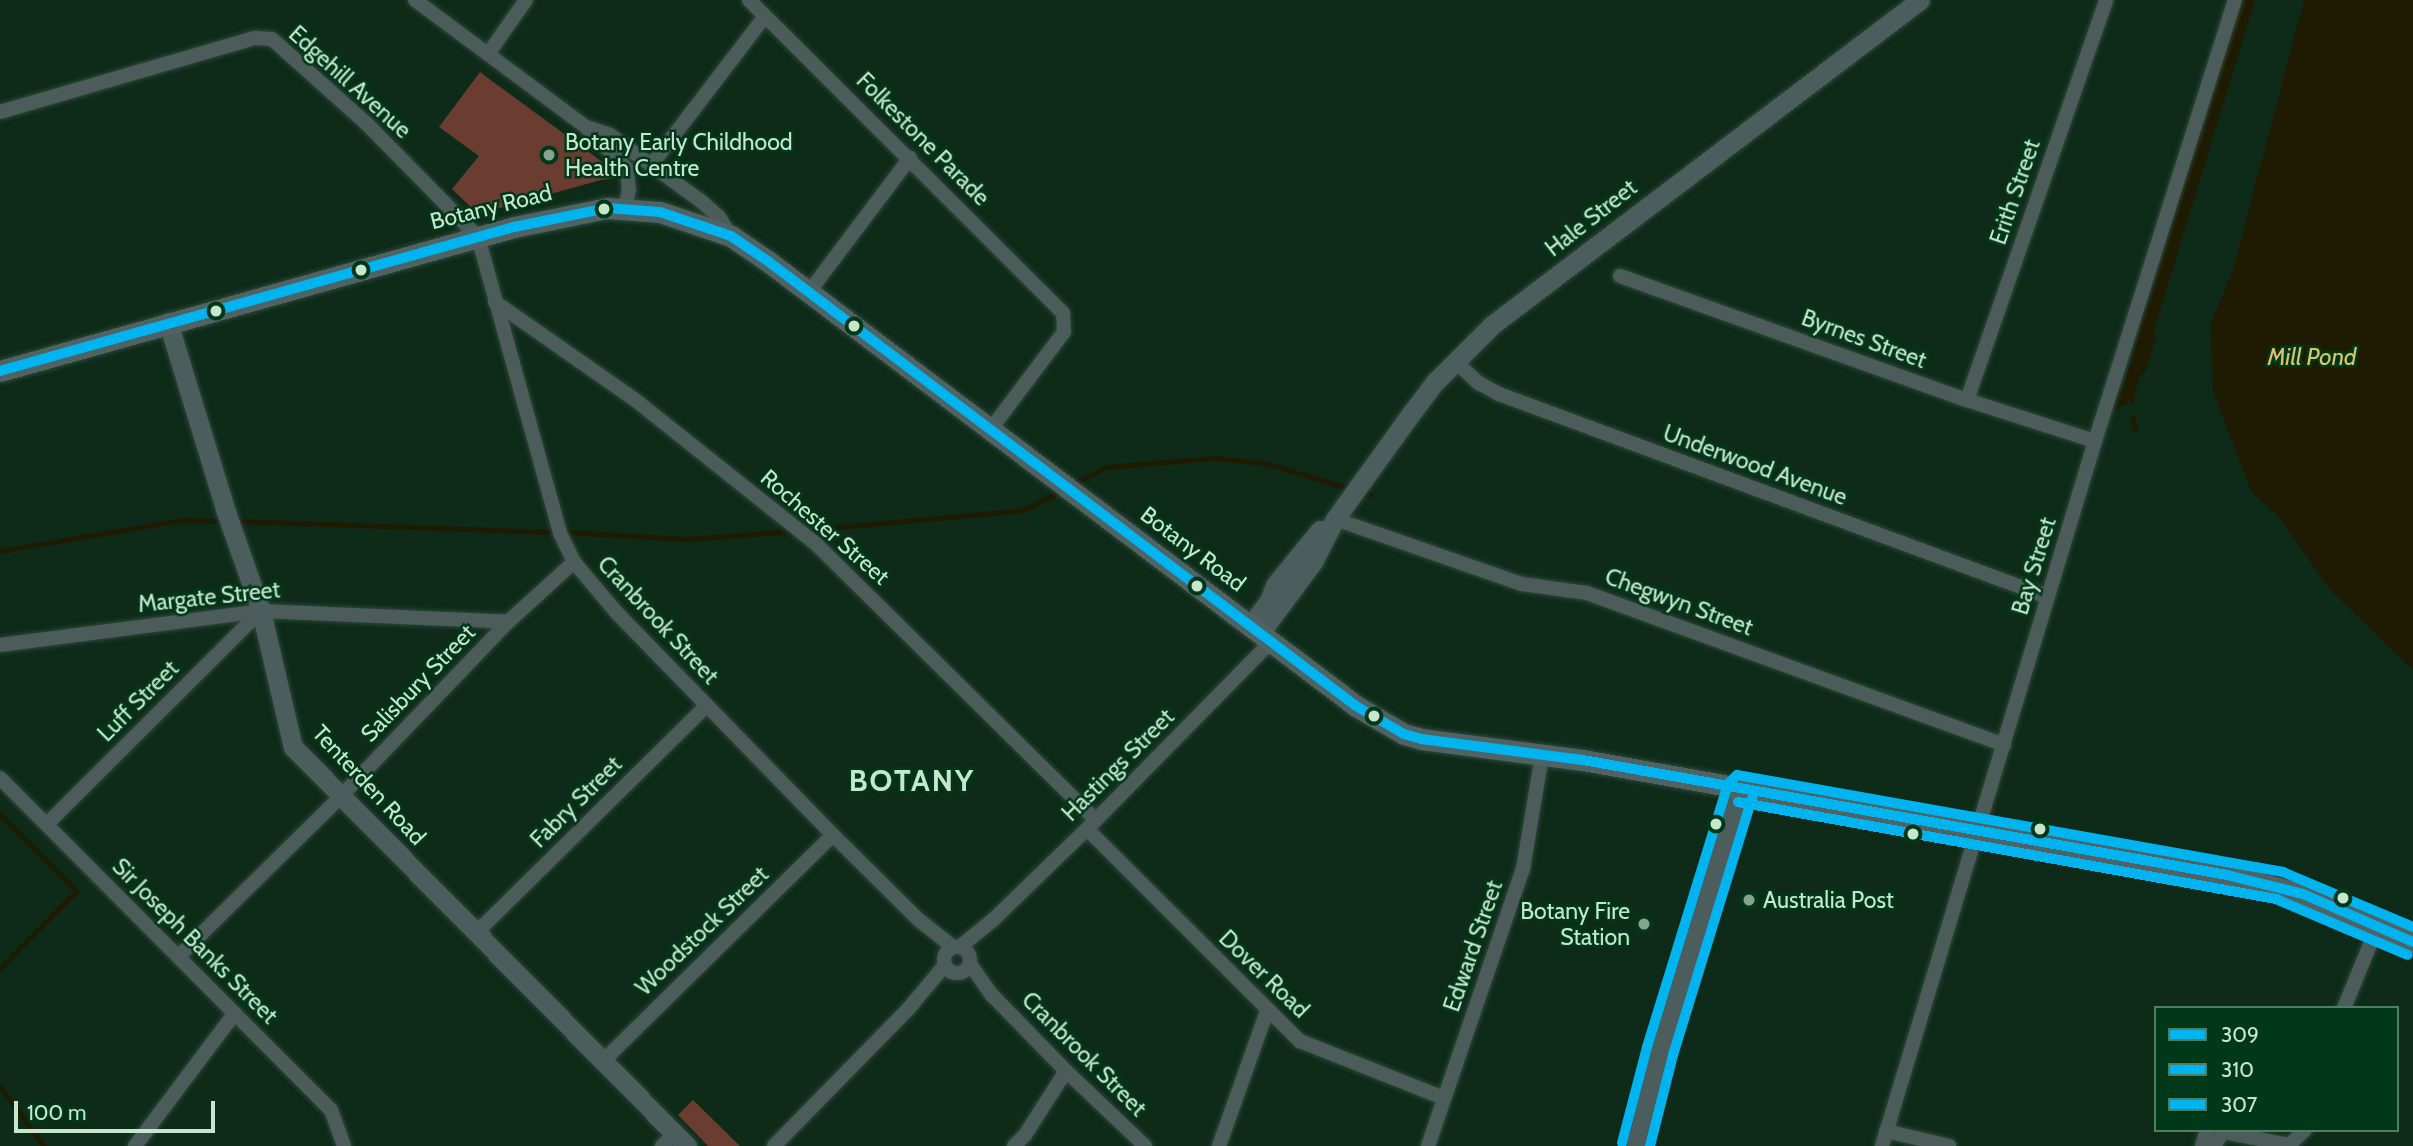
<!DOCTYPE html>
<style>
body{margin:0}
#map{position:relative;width:2413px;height:1146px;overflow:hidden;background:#0e2b1a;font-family:Cabin,sans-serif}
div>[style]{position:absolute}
.green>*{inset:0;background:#6b3d31}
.water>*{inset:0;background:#1f1a02}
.stream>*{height:4.5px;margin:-2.25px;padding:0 2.25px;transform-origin:2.25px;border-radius:2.25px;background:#1f1a02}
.canal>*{height:14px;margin:-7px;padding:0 7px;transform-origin:7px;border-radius:7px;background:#1f1a02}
.roads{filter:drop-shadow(0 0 2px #2e4738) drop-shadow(0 0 2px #2e4738)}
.street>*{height:14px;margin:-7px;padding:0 7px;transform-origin:7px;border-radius:7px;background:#4b5c5b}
.street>.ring{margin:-7px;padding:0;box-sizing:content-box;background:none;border:14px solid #4b5c5b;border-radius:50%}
.secondary>*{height:19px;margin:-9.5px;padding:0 9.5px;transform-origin:9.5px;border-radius:9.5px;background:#4b5d5d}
.primary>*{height:21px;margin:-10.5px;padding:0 10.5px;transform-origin:10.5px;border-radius:10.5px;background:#4f6364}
.bus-1>*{height:10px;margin:-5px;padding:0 5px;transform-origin:5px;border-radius:5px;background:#00b5ef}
.bus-2>*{height:10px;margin:-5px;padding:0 5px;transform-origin:5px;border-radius:5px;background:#00b5ef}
.bus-3>*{height:10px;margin:-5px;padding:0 5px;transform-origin:5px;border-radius:5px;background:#00b5ef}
.dots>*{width:19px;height:19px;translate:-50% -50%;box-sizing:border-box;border:4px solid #013819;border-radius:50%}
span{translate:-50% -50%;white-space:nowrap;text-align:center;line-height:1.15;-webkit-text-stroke:5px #013819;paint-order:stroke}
.street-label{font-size:23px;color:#c6e7ce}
.poi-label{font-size:23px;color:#c6e7ce}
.left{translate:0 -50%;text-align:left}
.right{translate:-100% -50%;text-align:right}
.water-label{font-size:24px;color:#dfc36c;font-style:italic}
.district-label{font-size:30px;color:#c6e7ce;font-weight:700;letter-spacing:2px}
.legend{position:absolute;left:2154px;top:1006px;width:245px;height:126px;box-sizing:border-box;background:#013819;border:2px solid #507e61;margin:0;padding:9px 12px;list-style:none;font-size:21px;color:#c6e7ce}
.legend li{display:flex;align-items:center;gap:14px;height:35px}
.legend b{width:35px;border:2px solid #507e61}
.scale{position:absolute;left:14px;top:1101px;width:201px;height:32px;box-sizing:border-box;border:4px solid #c6e7ce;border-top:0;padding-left:9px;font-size:21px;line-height:24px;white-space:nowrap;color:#c6e7ce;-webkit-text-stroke:5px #013819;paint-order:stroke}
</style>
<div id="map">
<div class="green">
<i style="clip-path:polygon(480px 72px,496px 84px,623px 177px,601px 180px,478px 214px,452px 189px,479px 156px,439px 127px)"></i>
<i style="clip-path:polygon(693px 1100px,740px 1146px,708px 1146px,678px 1115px)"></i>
</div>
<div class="water">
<i style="clip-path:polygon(2304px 0,2413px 0,2413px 670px,2329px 589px,2279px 517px,2251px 491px,2213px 391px,2211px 323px,2233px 270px)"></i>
</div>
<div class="stream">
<i style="left:2132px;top:402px;width:23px;rotate:-90deg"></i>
<i style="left:2132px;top:379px;width:15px;rotate:-42deg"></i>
<i style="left:2143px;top:369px;width:32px;rotate:-72deg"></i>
<i style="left:2153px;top:339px;width:15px;rotate:-110deg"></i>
<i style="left:2124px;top:403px;width:12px;rotate:-70deg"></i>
<i style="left:2133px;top:418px;width:13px;rotate:77deg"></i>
<i style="left:1075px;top:483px;width:35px;rotate:-27deg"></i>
<i style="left:1106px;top:467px;width:107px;rotate:-4.8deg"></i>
<i style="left:1213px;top:458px;width:52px;rotate:5.5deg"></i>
<i style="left:1265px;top:463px;width:90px;rotate:16.8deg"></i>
<i style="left:1360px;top:492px;width:11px;rotate:15deg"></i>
<i style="left:236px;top:521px;width:320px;rotate:2deg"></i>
<i style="left:806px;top:530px;width:219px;rotate:-5.2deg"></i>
<i style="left:1024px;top:510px;width:42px;rotate:-27.2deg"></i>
<i style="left:565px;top:532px;width:122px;rotate:3.3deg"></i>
<i style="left:687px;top:539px;width:107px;rotate:-4.3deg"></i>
<i style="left:0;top:551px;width:184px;rotate:-9.7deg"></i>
<i style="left:181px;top:520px;width:43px;rotate:1.3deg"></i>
<i style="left:0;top:814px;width:109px;rotate:45deg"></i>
<i style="left:77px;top:891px;width:110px;rotate:134.6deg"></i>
<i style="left:0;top:1086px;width:74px;rotate:53.7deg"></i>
</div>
<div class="canal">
<i style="left:2115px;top:403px;width:17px;rotate:-40deg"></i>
<i style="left:2128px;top:392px;width:410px;rotate:-73deg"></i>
</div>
<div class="roads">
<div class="street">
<i style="left:415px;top:0;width:213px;rotate:36.6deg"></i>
<i style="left:586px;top:127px;width:59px;rotate:45.7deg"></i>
<i style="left:627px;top:169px;width:21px;rotate:85deg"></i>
<i style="left:629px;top:190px;width:18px;rotate:103deg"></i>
<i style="left:749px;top:0;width:443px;rotate:44.9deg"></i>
<i style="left:1063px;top:313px;width:19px;rotate:87deg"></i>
<i style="left:1064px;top:332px;width:121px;rotate:127deg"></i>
<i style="left:488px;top:54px;width:66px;rotate:-54.9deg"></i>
<i style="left:0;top:112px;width:266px;rotate:-16.2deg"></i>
<i style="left:255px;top:38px;width:17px;rotate:3deg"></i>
<i style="left:272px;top:39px;width:126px;rotate:41.8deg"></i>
<i style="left:366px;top:123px;width:160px;rotate:45.5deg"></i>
<i style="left:478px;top:237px;width:307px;rotate:74.5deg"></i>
<i style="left:560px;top:533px;width:32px;rotate:64deg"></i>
<i style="left:574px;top:562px;width:67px;rotate:49.9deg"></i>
<i style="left:617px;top:613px;width:310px;rotate:45.8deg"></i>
<i style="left:833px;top:835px;width:121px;rotate:44.7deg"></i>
<i style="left:919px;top:920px;width:43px;rotate:38.5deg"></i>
<i style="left:586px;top:127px;width:25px;rotate:18deg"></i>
<i style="left:610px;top:135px;width:112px;rotate:36deg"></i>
<i style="left:701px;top:201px;width:24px;rotate:42deg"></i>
<i style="left:719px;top:217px;width:22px;rotate:58deg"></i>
<i style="left:652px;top:164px;width:186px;rotate:-52.6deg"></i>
<i style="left:1620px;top:276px;width:368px;rotate:19.7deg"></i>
<i style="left:1967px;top:400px;width:134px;rotate:17.8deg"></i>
<i style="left:809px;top:292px;width:168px;rotate:-53deg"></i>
<i style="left:495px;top:302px;width:169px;rotate:34.9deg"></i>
<i style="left:634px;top:399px;width:233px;rotate:38.5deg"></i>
<i style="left:816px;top:544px;width:393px;rotate:44.6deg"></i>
<i style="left:1455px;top:361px;width:33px;rotate:43deg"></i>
<i style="left:1479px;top:383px;width:23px;rotate:29deg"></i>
<i style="left:1499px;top:394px;width:585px;rotate:20.29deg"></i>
<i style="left:1967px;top:400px;width:423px;rotate:-70.8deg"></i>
<i style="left:1335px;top:519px;width:198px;rotate:19.2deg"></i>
<i style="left:1522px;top:584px;width:66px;rotate:7.9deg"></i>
<i style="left:1587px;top:593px;width:444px;rotate:20deg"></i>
<i style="left:0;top:645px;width:263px;rotate:-7.4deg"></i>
<i style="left:261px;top:611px;width:247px;rotate:2.5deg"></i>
<i style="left:0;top:778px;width:469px;rotate:45.1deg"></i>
<i style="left:331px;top:1110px;width:38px;rotate:70deg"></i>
<i style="left:47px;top:824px;width:302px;rotate:-44.9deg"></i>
<i style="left:1087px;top:829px;width:301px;rotate:44.9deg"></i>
<i style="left:1300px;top:1041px;width:155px;rotate:21.6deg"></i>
<i style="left:477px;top:932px;width:323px;rotate:-44.6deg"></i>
<i style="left:961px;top:946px;width:43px;rotate:-39.3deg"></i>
<i style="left:994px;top:919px;width:129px;rotate:-44.1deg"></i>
<i style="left:1087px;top:829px;width:264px;rotate:-45.5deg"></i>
<i class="ring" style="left:944px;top:947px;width:12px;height:12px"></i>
<i style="left:179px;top:956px;width:229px;rotate:-44.6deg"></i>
<i style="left:342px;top:795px;width:240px;rotate:-46.2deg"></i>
<i style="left:508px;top:622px;width:89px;rotate:-42.3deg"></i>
<i style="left:970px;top:964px;width:38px;rotate:55deg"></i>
<i style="left:992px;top:995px;width:106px;rotate:45.8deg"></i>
<i style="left:1066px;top:1071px;width:109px;rotate:43.5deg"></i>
<i style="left:2344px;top:1008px;width:90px;rotate:-67.7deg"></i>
<i style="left:604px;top:1060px;width:321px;rotate:-44.5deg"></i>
<i style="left:1886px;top:1131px;width:65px;rotate:13.4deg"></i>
<i style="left:135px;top:1146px;width:166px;rotate:-53.1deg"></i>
<i style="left:662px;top:1146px;width:18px;rotate:-43deg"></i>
<i style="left:774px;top:1146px;width:193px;rotate:-45.6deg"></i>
<i style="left:909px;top:1008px;width:56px;rotate:-50.1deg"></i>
<i style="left:1014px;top:1146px;width:16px;rotate:-45deg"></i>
<i style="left:1025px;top:1135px;width:76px;rotate:-57.4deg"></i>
<i style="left:1219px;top:1146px;width:143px;rotate:-70.4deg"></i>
<i style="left:1428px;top:1146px;width:293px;rotate:-71.1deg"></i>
<i style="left:1523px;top:869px;width:116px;rotate:-80.5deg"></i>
<i style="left:1882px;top:1146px;width:736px;rotate:-73.19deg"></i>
<i style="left:2095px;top:441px;width:463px;rotate:-72.4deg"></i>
<i style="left:2202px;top:1146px;width:17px;rotate:-73deg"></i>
<i style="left:2214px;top:1146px;width:17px;rotate:-57deg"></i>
<i style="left:2223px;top:1132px;width:67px;rotate:11.1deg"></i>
<i style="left:2289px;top:1145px;width:22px;rotate:-43deg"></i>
</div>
<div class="secondary">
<i style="left:168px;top:322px;width:195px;rotate:73deg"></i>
<i style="left:225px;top:509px;width:108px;rotate:70.6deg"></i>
<i style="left:261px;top:611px;width:140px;rotate:76.8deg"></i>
<i style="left:293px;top:747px;width:561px;rotate:45.36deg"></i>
<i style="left:1256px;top:618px;width:21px;rotate:-53deg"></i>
<i style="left:1269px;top:601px;width:17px;rotate:-69deg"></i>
<i style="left:1275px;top:585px;width:71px;rotate:-50.7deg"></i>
<i style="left:1260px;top:633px;width:89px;rotate:-53.3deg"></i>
<i style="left:1313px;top:562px;width:48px;rotate:-62.9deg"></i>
<i style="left:1335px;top:519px;width:133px;rotate:-54.2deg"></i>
<i style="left:1413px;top:411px;width:38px;rotate:-53deg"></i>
<i style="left:1436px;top:381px;width:79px;rotate:-45deg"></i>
<i style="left:1492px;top:325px;width:537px;rotate:-37.21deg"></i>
<i style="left:1636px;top:1146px;width:98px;rotate:-75.8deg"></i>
<i style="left:1660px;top:1051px;width:275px;rotate:-72.9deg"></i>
</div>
<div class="primary">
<i style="left:0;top:371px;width:534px;rotate:-15.65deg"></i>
<i style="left:514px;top:227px;width:95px;rotate:-11.5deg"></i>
<i style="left:607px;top:208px;width:53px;rotate:4.3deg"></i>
<i style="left:660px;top:212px;width:75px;rotate:18.7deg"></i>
<i style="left:731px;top:236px;width:46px;rotate:34.4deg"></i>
<i style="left:769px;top:262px;width:736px;rotate:37.1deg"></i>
<i style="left:1356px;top:706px;width:56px;rotate:30.3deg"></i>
<i style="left:1404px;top:734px;width:18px;rotate:16deg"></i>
<i style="left:1421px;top:739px;width:163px;rotate:7.4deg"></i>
<i style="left:1583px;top:760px;width:654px;rotate:10.12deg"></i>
<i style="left:2227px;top:875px;width:78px;rotate:14deg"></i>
<i style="left:2303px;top:894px;width:120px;rotate:23.6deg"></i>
</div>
</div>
<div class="bus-1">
<i style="left:0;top:371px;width:534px;rotate:-15.65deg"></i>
<i style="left:514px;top:227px;width:95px;rotate:-11.5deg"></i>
<i style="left:607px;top:208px;width:53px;rotate:4.3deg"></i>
<i style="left:660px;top:212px;width:75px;rotate:18.7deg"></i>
<i style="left:731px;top:236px;width:46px;rotate:34.4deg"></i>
<i style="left:769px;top:262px;width:736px;rotate:37.1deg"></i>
<i style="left:1356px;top:706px;width:56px;rotate:30.3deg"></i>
<i style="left:1404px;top:734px;width:18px;rotate:16deg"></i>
<i style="left:1421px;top:739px;width:163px;rotate:7.4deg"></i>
<i style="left:1583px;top:760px;width:654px;rotate:10.12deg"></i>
<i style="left:2227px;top:875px;width:78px;rotate:14deg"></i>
<i style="left:2303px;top:894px;width:120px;rotate:23.6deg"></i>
</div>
<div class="bus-2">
<i style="left:1738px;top:802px;width:547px;rotate:10.22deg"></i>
<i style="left:2276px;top:899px;width:143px;rotate:23deg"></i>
<i style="left:1650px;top:1146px;width:94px;rotate:-75.8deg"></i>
<i style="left:1673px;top:1055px;width:275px;rotate:-72.9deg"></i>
</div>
<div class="bus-3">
<i style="left:1622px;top:1143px;width:99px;rotate:-75.4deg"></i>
<i style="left:1647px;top:1047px;width:275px;rotate:-72.9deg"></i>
<i style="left:1728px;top:784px;width:13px;rotate:-45deg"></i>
<i style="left:1737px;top:775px;width:555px;rotate:10.07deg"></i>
<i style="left:2283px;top:872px;width:141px;rotate:22.9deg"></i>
</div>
<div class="dots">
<i style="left:549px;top:155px;background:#86a58f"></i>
<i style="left:604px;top:209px;background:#c6e7ce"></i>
<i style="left:361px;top:270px;background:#c6e7ce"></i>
<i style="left:216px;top:311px;background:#c6e7ce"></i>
<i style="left:854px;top:326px;background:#c6e7ce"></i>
<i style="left:1197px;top:586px;background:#c6e7ce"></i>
<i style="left:1374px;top:716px;background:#c6e7ce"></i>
<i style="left:1716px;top:824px;background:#c6e7ce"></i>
<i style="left:2040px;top:829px;background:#c6e7ce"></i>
<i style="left:1913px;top:834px;background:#c6e7ce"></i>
<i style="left:2343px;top:898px;background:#c6e7ce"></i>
<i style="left:1749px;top:900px;background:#86a58f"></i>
<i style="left:1644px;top:924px;background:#86a58f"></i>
</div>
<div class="street-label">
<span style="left:350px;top:82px;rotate:42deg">Edgehill Avenue</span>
<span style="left:923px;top:139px;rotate:45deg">Folkestone Parade</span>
<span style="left:2015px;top:192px;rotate:-71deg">Erith Street</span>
<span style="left:491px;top:207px;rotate:-14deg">Botany Road</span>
<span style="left:1591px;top:218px;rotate:-38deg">Hale Street</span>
<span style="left:1864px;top:339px;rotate:20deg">Byrnes Street</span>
<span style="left:1755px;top:465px;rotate:20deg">Underwood Avenue</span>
<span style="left:825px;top:527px;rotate:41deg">Rochester Street</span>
<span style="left:1193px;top:549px;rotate:37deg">Botany Road</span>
<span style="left:2034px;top:566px;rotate:-73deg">Bay Street</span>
<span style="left:209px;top:597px;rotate:-6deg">Margate Street</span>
<span style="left:1679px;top:602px;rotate:20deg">Chegwyn Street</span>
<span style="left:658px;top:620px;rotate:47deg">Cranbrook Street</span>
<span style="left:418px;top:683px;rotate:-46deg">Salisbury Street</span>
<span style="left:138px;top:701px;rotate:-45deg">Luff Street</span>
<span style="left:1118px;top:765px;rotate:-45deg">Hastings Street</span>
<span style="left:369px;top:785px;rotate:47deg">Tenterden Road</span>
<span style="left:576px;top:802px;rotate:-45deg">Fabry Street</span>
<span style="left:702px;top:931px;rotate:-44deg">Woodstock Street</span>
<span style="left:195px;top:941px;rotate:45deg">Sir Joseph Banks Street</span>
<span style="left:1473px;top:946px;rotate:-71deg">Edward Street</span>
<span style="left:1264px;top:974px;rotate:44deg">Dover Road</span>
<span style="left:1084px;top:1054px;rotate:45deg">Cranbrook Street</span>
</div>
<div class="poi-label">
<span class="left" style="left:565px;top:155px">Botany Early Childhood<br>Health Centre</span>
<span class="left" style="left:1763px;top:900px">Australia Post</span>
<span class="right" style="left:1630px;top:924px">Botany Fire<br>Station</span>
</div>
<div class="water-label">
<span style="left:2312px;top:357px">Mill Pond</span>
</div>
<div class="district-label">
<span style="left:912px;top:781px">BOTANY</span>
</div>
<ul class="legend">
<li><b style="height:9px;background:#00b5ef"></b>309</li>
<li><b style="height:9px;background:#00b5ef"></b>310</li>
<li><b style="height:9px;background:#00b5ef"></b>307</li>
</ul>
<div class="scale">100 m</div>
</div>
